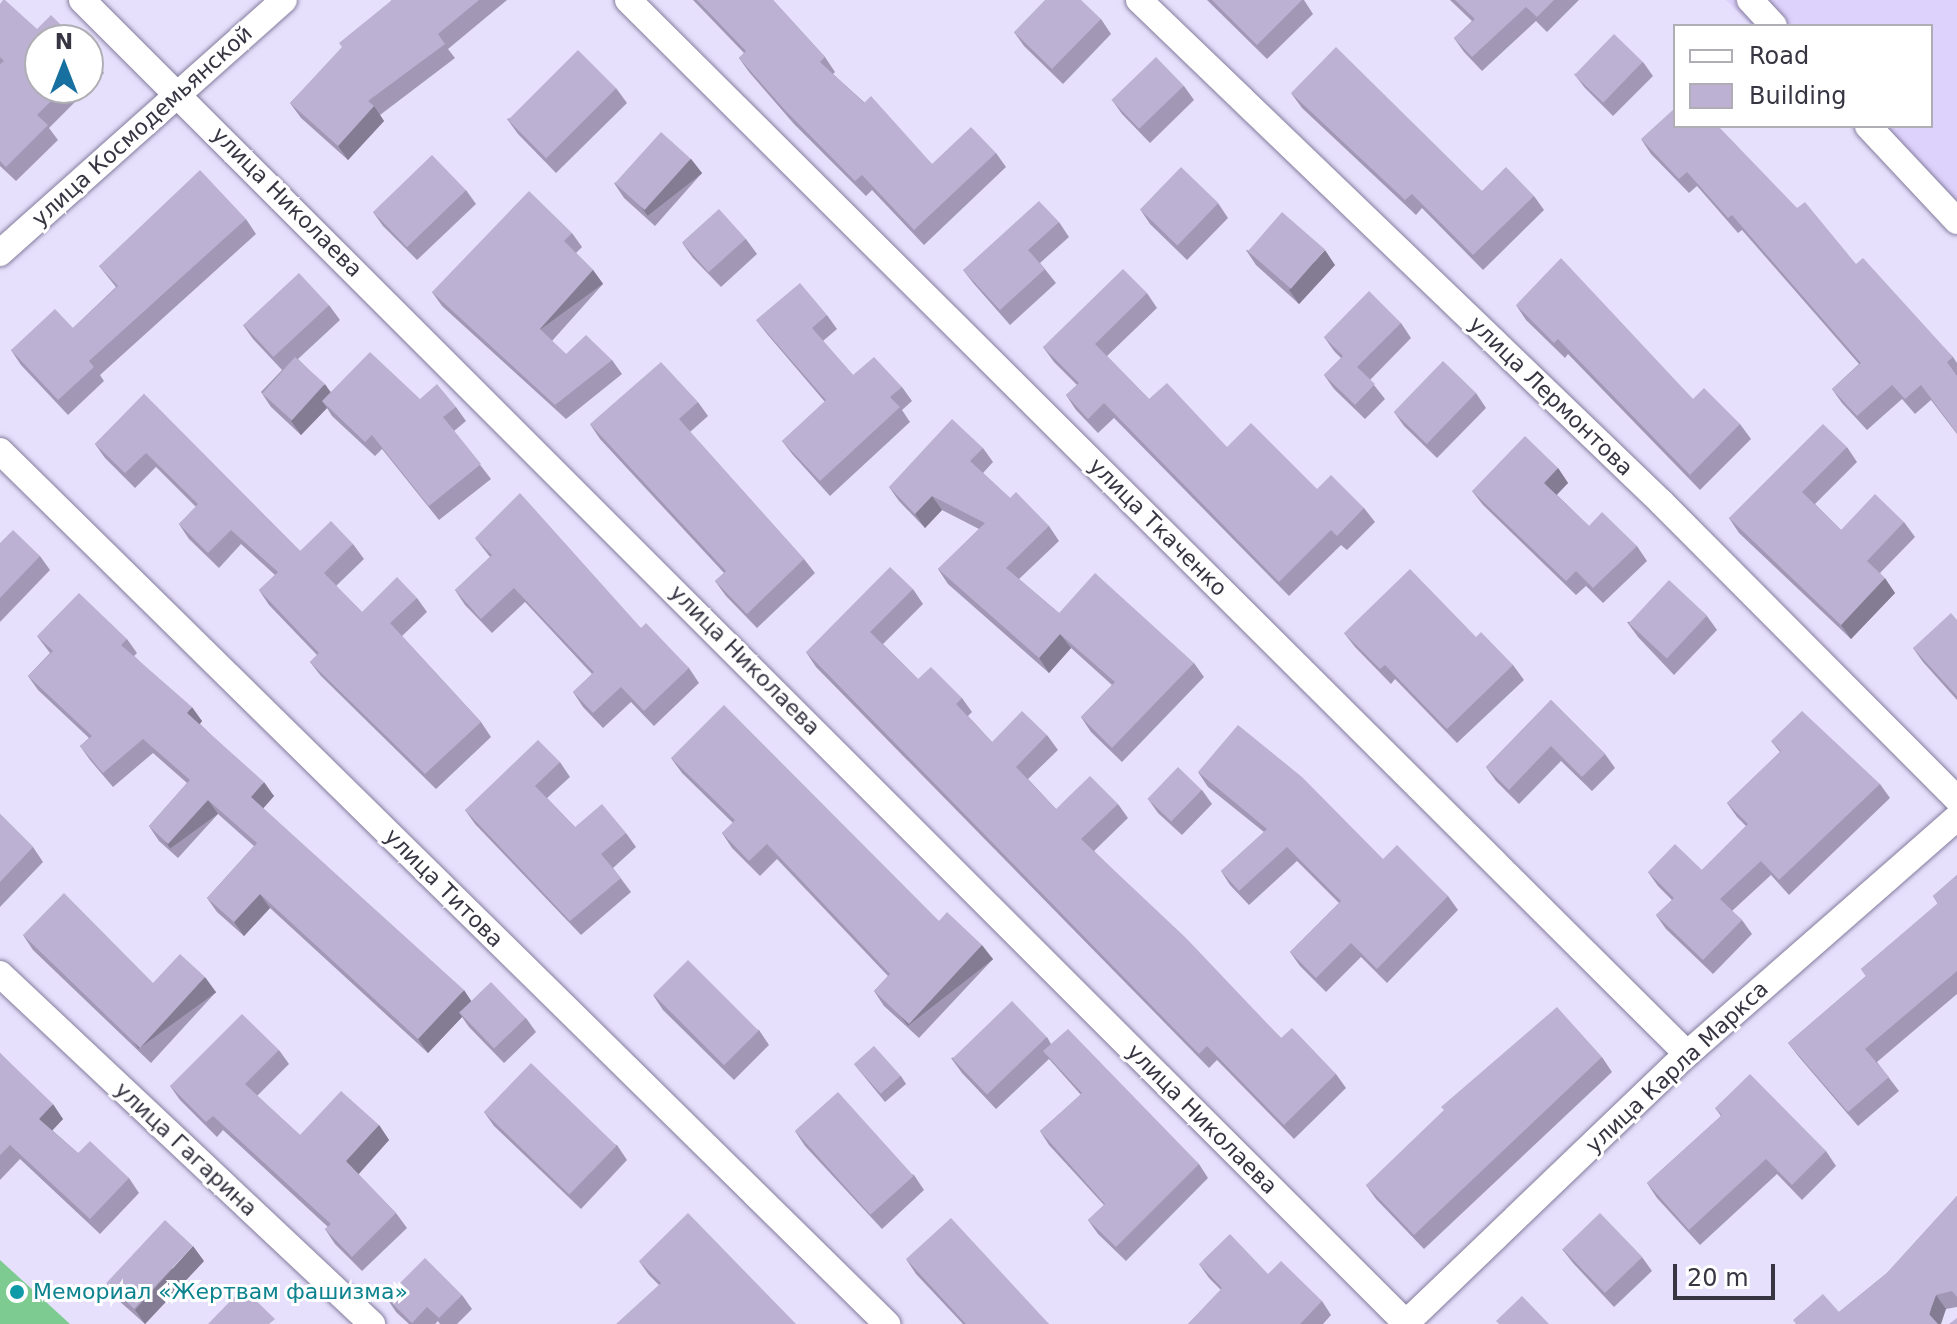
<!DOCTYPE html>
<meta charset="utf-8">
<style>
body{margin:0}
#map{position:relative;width:1957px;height:1324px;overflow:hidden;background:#e6e0fc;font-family:"DejaVu Sans",sans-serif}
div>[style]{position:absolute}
.built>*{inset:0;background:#ddd2fc}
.green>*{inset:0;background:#7dcb90}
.roads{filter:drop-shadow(0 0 2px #847c9c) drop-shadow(0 0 2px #847c9c)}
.street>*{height:26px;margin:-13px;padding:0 13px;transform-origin:13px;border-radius:13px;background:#fff}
.wall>*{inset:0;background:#a298b5}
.shaded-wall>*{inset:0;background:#847c93;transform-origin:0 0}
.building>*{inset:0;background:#bcb1d2;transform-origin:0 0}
.dots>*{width:22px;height:22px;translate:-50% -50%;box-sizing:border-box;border:4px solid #fff;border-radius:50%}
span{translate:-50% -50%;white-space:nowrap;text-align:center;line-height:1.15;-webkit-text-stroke:6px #fff;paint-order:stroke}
.street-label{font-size:22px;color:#383543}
.culture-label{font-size:22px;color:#0d838f}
.left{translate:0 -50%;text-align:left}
.legend{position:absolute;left:1673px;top:24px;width:260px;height:104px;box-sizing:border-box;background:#fff;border:2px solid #afaeb4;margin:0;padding:10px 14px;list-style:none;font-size:24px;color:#383543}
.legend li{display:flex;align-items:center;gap:16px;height:40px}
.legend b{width:40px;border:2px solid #afaeb4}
.north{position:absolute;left:24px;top:24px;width:80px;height:80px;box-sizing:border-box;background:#fff;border:2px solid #afaeb4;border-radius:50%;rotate:0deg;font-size:22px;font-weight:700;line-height:32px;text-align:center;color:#383543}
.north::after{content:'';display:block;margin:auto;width:28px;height:36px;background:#1870a0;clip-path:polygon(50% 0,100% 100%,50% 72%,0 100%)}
.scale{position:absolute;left:1673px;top:1264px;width:102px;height:36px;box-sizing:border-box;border:4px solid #383543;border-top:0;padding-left:10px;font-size:24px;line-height:28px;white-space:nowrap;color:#383543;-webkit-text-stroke:6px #fff;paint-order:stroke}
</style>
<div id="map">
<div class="built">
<i style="clip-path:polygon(1726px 0,1957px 0,1957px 227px,1854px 126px,1931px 126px,1931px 26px,1752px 26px)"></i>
</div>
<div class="green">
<i style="clip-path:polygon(0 1260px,70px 1324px,0 1324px)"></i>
</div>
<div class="roads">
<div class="street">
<i style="left:82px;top:0;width:1872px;rotate:44.98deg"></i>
<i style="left:628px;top:0;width:1494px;rotate:44.86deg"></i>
<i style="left:1139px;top:0;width:726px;rotate:43.88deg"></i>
<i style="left:1662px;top:503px;width:418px;rotate:45.1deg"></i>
<i style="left:1750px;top:0;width:35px;rotate:47deg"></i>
<i style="left:1868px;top:126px;width:130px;rotate:46.9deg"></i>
<i style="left:0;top:253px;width:380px;rotate:-41.7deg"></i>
<i style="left:0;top:451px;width:1245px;rotate:44.54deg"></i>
<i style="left:0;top:974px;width:511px;rotate:43.25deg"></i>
<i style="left:1405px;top:1324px;width:390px;rotate:-43.8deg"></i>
<i style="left:1687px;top:1054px;width:359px;rotate:-41.2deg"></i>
</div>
</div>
<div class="wall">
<i style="clip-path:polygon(392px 0,507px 0,448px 49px,455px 58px,380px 115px,384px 121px,348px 160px,301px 118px,290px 103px)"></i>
<i style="clip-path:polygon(693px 0,773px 0,825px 57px,835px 72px,833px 74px,932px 164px,996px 153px,1006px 167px,924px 245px,872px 190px,866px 196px,794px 124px,749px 72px,739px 58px,744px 53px)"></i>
<i style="clip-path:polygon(1207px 0,1304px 0,1313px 14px,1267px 59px)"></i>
<i style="clip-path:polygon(1450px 0,1579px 0,1547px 32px,1536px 21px,1482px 71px,1464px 52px,1454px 38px,1472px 21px)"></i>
<i style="clip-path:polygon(0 4px,40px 88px,88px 88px,88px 52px,94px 58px,104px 73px,49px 128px,58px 140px,16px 181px,0 166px)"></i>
<i style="clip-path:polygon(1101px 19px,1111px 34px,1063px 84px,1024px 46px,1014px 32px)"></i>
<i style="clip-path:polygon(1643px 62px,1653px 76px,1613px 116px,1585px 88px,1574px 74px)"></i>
<i style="clip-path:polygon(1184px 86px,1194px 100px,1150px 143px,1122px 114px,1112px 100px)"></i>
<i style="clip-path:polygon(616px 88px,627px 103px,556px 173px,518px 134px,507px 119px)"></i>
<i style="clip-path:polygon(1291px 93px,1482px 191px,1534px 196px,1544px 210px,1483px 270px,1422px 208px,1416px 215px,1302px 108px)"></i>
<i style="clip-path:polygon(1641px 139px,1797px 208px,1953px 357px,1957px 363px,1957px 434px,1931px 400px,1915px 414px,1902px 399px,1867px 430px,1842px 403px,1832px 389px,1859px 364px,1742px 230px,1738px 233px,1697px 186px,1689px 193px,1651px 154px)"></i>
<i style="clip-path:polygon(691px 159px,702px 173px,655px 226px,624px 198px,614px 183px)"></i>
<i style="clip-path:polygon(466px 190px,476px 204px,417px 260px,383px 226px,373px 212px)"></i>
<i style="clip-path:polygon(1218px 203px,1228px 218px,1187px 260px,1150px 224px,1140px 209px)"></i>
<i style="clip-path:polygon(246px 219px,256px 234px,100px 375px,104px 381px,68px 415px,21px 365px,11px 350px,73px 328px,116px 287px,99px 266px)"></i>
<i style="clip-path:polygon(1059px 222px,1069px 237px,1040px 263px,1056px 283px,1010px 325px,974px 284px,963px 270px)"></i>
<i style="clip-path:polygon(572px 233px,582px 247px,576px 253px,593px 270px,603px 284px,552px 341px,566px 354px,612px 360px,622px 374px,566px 419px,442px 306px,432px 292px)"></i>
<i style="clip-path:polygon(746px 239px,757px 254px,721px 287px,693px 258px,683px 244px)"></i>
<i style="clip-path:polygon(1246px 250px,1335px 265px,1299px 304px,1256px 265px)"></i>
<i style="clip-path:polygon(1147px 293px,1157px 308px,1107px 356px,1149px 399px,1227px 447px,1317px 489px,1364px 508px,1375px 522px,1347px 550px,1341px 545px,1289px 596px,1114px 418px,1098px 433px,1076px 410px,1066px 395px,1077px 385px,1054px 362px,1043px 347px)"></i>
<i style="clip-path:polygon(329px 305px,340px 320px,298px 359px,331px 392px,420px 399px,456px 407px,466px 421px,454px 431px,491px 479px,439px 520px,382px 449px,375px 456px,332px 416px,327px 408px,301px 435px,271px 407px,261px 392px,282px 370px,253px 339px,243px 325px)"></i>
<i style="clip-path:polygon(1516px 305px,1740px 424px,1751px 439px,1700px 490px,1568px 354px,1565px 358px,1526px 320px)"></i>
<i style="clip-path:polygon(827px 315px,837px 329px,823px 341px,853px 375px,902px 387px,912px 401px,902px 410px,910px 422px,830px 496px,793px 455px,782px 441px,825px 402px,767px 334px,756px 320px)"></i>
<i style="clip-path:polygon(1401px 323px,1411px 338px,1370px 380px,1385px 399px,1365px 419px,1334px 389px,1324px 375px,1341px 358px,1334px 351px,1324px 337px)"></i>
<i style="clip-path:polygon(1476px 393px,1486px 408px,1437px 458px,1404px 426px,1394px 412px)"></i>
<i style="clip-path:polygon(144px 394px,300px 551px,353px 544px,364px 559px,336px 586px,362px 612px,417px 598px,427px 612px,402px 636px,481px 722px,491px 737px,436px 789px,321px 676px,310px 662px,317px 655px,269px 605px,259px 590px,275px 575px,241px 544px,219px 568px,189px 539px,179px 524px,196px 507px,156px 467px,135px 488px,105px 458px,95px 444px)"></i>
<i style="clip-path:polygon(698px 402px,708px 416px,690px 432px,804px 559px,815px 573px,757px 628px,726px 596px,715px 581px,724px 573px,600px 439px,590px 424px)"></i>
<i style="clip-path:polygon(1847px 447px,1857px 462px,1815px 504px,1841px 530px,1904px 522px,1915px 537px,1880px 573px,1895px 593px,1851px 639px,1739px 533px,1729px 518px)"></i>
<i style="clip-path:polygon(983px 448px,993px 462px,983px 473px,1010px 498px,1049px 526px,1059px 541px,1019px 579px,1059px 613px,1194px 663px,1204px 677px,1122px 762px,1091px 732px,1081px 717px,1112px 685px,1071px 648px,1049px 673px,948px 584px,938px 569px,979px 529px,942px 510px,925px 528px,899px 501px,889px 487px)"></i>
<i style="clip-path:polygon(1558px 468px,1568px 483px,1557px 495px,1589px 526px,1637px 546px,1647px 561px,1603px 603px,1586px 586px,1576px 595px,1483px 505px,1472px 491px)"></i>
<i style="clip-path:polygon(475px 538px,641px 628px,689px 668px,699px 683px,654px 726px,631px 702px,603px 728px,583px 707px,573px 692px,592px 674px,525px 602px,492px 633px,465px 605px,455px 590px,490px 557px)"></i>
<i style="clip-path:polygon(0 543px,40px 556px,50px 570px,0 622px)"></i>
<i style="clip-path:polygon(913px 589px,923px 604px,883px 644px,918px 679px,962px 698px,972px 712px,968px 716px,992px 742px,1047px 735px,1058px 750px,1028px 779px,1056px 809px,1118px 804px,1128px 818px,1094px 851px,1281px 1038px,1336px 1074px,1346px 1088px,1294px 1139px,1217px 1060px,1209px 1068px,816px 667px,806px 652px)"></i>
<i style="clip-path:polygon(1707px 616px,1717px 630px,1674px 675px,1638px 637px,1627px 622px)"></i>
<i style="clip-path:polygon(1957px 620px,1957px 700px,1923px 662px,1913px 648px)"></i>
<i style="clip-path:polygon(1344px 633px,1476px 637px,1513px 665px,1524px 680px,1457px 743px,1395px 679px,1391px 684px,1355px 647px)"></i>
<i style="clip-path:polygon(37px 636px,127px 639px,137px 653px,134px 656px,202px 721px,200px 724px,274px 796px,263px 808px,471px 1001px,526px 1018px,536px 1032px,504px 1063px,469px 1027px,462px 1017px,428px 1053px,270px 908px,244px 936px,217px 912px,207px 898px,254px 846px,218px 814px,178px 858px,159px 841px,149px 826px,187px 783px,153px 753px,113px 787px,90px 760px,80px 746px,89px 738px,38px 690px,28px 676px,50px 653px)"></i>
<i style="clip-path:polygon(1551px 700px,1605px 754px,1615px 768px,1592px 791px,1561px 761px,1519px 804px,1496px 781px,1486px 767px)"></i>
<i style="clip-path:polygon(1771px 741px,1880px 784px,1890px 798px,1789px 895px,1771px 875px,1732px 911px,1742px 920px,1752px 934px,1713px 974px,1666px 929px,1656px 915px,1672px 900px,1658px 886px,1648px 872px,1702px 870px,1746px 826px,1737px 817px,1727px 803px,1780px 752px)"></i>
<i style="clip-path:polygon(671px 758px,939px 921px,993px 959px,919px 1038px,884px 1006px,874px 991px,888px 976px,777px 859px,760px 876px,732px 848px,722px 833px,733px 823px,682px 773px)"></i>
<i style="clip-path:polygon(560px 762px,570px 777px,547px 798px,575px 827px,626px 833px,636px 847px,613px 868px,631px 892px,581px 935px,475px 824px,465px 810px)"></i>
<i style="clip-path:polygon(1198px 772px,1383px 859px,1448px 896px,1458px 910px,1387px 983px,1361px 957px,1326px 992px,1300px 966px,1290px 952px,1339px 903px,1297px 861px,1249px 905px,1230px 885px,1221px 871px,1264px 832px,1208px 787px)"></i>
<i style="clip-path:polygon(1202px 790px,1212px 804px,1182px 835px,1158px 813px,1148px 799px)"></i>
<i style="clip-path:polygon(0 814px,33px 847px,43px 862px,0 907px)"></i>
<i style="clip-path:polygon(1957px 875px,1957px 994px,1877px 1062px,1899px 1091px,1858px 1126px,1799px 1057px,1788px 1043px,1866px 976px,1861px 969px,1938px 904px,1933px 896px)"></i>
<i style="clip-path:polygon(23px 935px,153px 983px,216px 992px,151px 1063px,33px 950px)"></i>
<i style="clip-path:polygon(653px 995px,759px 1030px,769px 1045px,734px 1080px,663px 1010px)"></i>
<i style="clip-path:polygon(1047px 1037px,1051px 1044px,1199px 1164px,1208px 1178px,1126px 1261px,1098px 1234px,1088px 1220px,1104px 1205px,1049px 1145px,1040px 1131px,1081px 1095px,1049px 1059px,996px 1109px,962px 1073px,951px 1058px)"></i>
<i style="clip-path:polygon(279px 1050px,289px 1064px,257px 1096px,300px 1135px,379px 1125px,389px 1140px,358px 1174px,396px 1213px,407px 1228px,362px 1271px,335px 1244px,325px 1229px,328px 1227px,223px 1130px,217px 1137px,180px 1100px,170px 1086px)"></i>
<i style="clip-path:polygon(0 1053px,63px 1119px,52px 1130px,78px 1153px,129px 1178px,139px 1193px,100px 1234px,20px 1159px,0 1180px)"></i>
<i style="clip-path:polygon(1602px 1057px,1612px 1072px,1424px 1249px,1376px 1199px,1366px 1185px)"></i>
<i style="clip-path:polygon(854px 1064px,901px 1076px,906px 1084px,885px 1102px)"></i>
<i style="clip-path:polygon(1715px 1108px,1826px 1151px,1836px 1166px,1802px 1200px,1777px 1174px,1700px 1245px,1657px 1198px,1647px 1183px,1721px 1116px)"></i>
<i style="clip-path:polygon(484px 1112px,617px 1145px,627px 1160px,581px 1209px,494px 1126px)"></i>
<i style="clip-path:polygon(795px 1131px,914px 1175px,924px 1190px,882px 1229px,805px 1146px)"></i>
<i style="clip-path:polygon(1957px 1196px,1957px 1307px,1946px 1309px,1839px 1312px,1887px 1273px)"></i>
<i style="clip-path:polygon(1562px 1249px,1642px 1257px,1652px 1271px,1614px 1307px,1573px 1263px)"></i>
<i style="clip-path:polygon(906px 1259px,1049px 1324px,963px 1324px,916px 1274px)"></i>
<i style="clip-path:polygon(204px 1261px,145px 1324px,117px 1299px,107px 1284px)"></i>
<i style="clip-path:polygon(639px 1261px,796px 1324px,659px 1285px,649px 1275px)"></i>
<i style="clip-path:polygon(1199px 1264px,1268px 1274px,1322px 1301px,1331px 1315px,1323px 1324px,1188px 1324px,1221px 1290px,1209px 1278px)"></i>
<i style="clip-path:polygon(462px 1295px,472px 1309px,457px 1324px,440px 1324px,438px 1321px,435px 1324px,409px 1324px,396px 1312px,386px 1297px)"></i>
</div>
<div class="shaded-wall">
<i style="clip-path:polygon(374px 106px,384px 121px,348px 160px,338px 146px)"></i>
<i style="left:691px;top:159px;width:18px;height:69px;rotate:52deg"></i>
<i style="clip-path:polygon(1325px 250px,1335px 265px,1299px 304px,1289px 290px)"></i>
<i style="left:593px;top:270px;width:17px;height:79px;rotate:54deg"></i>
<i style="clip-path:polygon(325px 384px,335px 399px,322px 401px,327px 408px,301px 435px,291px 421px)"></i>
<i style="clip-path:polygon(1558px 468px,1568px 483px,1554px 497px,1544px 483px)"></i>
<i style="clip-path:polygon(932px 496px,942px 510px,925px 528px,915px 514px)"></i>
<i style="clip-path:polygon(1885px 578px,1895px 593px,1851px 639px,1841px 625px)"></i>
<i style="clip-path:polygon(1060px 634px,1071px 648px,1049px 673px,1039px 658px)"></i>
<i style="clip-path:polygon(192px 707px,202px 721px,197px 727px,187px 713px)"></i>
<i style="clip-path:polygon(264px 782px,274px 796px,261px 811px,251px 797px)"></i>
<i style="left:208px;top:800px;width:17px;height:59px;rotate:54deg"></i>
<i style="clip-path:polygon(260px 894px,270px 908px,244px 936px,234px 922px)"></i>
<i style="left:982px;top:945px;width:18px;height:108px;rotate:52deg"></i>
<i style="left:205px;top:977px;width:19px;height:96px;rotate:54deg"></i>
<i style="clip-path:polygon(464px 990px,474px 1005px,459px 1012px,462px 1017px,428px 1053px,418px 1039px)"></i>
<i style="clip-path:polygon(53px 1104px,63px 1119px,50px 1133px,39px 1119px)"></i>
<i style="clip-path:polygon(379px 1125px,389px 1140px,357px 1176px,346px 1161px)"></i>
<i style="clip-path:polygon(193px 1246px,204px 1261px,145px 1324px,135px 1310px)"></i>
<i style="clip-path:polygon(1936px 1295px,1946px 1309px,1941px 1324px,1935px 1324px,1929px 1314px)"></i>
</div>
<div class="building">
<i style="clip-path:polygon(3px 0,5px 0,37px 29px,51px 15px,76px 40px,40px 40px,40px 88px,64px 88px,37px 115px,48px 125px,6px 167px,0 161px,0 64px,4px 61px,0 57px,0 4px)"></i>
<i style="clip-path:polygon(392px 0,479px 0,438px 34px,445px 44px,368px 101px,374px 106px,338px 146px,290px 103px,342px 47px,339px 43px)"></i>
<i style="clip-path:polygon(697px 0,773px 0,825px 57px,820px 62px,864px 103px,871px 96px,932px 164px,971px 127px,996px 153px,914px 230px,862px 175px,855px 181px,784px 109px,739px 58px,746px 51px)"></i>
<i style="clip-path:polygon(1045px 0,1081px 0,1101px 19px,1052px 69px,1014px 32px)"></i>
<i style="clip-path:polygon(1212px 0,1302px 0,1257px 45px)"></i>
<i style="clip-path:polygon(1455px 0,1554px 0,1537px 17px,1526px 7px,1472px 57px,1454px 38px,1475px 19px)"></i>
<i style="left:1614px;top:34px;width:40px;height:57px;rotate:44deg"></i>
<i style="clip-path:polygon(1336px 47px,1482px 191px,1506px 167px,1534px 196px,1473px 255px,1412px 194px,1405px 200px,1291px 93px)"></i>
<i style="left:578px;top:50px;width:54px;height:99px;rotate:45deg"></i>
<i style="clip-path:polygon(88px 52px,94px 58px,88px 65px)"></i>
<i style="left:1156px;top:57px;width:40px;height:62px;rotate:46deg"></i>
<i style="clip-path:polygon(1675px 108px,1675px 126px,1718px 126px,1797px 208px,1805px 202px,1856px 264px,1863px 258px,1953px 357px,1947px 362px,1957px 376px,1957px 433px,1921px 385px,1905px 399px,1892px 385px,1857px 416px,1832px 389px,1861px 363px,1732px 215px,1728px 218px,1687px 172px,1679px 179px,1641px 139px)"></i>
<i style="left:661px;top:132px;width:40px;height:69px;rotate:42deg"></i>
<i style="left:432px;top:155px;width:49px;height:82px;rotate:46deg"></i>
<i style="left:1181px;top:167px;width:52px;height:59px;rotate:44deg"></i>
<i style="clip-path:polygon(200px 170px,246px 219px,89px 361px,94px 367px,58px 400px,11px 350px,55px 309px,73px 328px,118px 286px,99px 266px)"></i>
<i style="clip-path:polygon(529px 191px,572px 233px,564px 241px,593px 270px,540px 329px,566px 354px,586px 335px,612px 360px,555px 405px,432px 292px)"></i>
<i style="clip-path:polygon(1039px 201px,1059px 222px,1028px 250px,1045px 269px,1000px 310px,963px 270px)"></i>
<i style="left:719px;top:209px;width:40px;height:50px;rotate:48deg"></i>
<i style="left:1282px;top:212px;width:57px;height:52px;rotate:41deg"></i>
<i style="clip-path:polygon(1561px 258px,1693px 399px,1704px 388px,1740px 424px,1690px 475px,1558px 339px,1554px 343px,1516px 305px)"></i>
<i style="clip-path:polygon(1123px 269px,1147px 293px,1095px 344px,1149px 399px,1167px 383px,1227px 447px,1251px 423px,1317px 489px,1331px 475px,1364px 508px,1337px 536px,1331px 530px,1279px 582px,1104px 403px,1088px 419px,1066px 395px,1079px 383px,1043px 347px)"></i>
<i style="left:299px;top:273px;width:44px;height:76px;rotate:47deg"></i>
<i style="clip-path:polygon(800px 283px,827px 315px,812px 328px,853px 375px,874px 357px,902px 387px,890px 397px,900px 407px,820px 481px,782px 441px,826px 400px,756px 320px)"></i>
<i style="clip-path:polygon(1369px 291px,1401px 323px,1357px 367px,1375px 384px,1355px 405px,1324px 375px,1343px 356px,1324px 337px)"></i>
<i style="clip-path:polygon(370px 352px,420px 399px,437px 384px,456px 407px,443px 417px,481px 464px,429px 506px,372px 435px,365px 442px,322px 401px)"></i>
<i style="left:295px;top:357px;width:40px;height:49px;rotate:42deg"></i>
<i style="left:1443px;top:361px;width:46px;height:71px;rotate:44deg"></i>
<i style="clip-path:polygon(661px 362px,698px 402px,679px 419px,804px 559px,747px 614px,715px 581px,726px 571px,590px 424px)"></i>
<i style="clip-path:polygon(144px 394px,300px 551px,331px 521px,353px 544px,324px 573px,362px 612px,397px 577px,417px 598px,390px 623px,481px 722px,425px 774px,310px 662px,319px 653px,259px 590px,278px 572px,231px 530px,208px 553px,179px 524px,198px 504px,146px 453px,125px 473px,95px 444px)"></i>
<i style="clip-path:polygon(952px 419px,983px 448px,970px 461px,1010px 498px,1016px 492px,1049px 526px,1006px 568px,1059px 613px,1095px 573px,1194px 663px,1112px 748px,1081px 717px,1115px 682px,1060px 634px,1039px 658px,938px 569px,985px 523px,932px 496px,915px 514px,889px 487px)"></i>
<i style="clip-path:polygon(1823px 424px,1847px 447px,1802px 492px,1841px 530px,1875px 494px,1904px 522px,1867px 561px,1885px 578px,1841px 625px,1729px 518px)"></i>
<i style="clip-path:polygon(1525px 436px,1558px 468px,1544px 483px,1589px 526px,1602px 512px,1637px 546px,1593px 588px,1576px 571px,1566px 581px,1472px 491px)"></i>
<i style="clip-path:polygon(520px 493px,641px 628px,646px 623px,689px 668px,644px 711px,621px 687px,593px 713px,573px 692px,594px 672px,514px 588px,481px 619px,455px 590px,492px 555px,475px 538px)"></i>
<i style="clip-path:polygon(13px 530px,40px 556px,0 598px,0 543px)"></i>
<i style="clip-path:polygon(890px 567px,913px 589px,870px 632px,918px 679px,931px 667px,962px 698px,956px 704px,992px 742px,1022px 711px,1047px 735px,1016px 767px,1056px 809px,1090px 776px,1118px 804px,1081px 839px,1186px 938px,1281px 1038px,1292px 1028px,1336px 1074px,1284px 1125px,1207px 1046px,1199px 1054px,806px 652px)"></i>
<i style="clip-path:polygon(1410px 569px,1476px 637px,1481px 632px,1513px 665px,1447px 729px,1385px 665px,1380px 669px,1344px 633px)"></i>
<i style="left:1669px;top:580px;width:52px;height:59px;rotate:43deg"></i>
<i style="clip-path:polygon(79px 593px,127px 639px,121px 645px,192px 707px,187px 713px,264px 782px,251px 797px,464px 990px,418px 1039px,260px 894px,234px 922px,207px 898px,257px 843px,208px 800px,168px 844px,149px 826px,190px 780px,143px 739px,103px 773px,80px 746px,92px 736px,28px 676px,53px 651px,37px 636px)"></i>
<i style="clip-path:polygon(1951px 613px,1957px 620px,1957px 696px,1913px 648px)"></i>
<i style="clip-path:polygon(1551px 700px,1605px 754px,1582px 777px,1551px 746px,1509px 790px,1486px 767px)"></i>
<i style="clip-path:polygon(724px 705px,939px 921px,947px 912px,982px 945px,909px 1024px,874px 991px,890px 974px,767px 844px,749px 861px,722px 833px,735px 820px,671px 758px)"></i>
<i style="clip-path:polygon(1802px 711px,1880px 784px,1779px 880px,1761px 861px,1720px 899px,1742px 920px,1703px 960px,1656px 915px,1674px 898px,1648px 872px,1675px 844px,1702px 870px,1748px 824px,1727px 803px,1781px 751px,1771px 741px)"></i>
<i style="clip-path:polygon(1238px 725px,1302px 777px,1383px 859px,1397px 845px,1448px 896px,1377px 969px,1351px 943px,1316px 978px,1290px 952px,1341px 901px,1287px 847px,1239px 891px,1221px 871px,1267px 829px,1198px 772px)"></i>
<i style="clip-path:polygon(538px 740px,560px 762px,535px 786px,575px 827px,602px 804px,626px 833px,601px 854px,621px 878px,570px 921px,465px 810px)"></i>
<i style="left:1178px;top:767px;width:33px;height:44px;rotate:44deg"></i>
<i style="clip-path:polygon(0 814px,33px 847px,0 882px)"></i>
<i style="clip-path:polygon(1957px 875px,1957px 971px,1865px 1049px,1889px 1077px,1848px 1112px,1788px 1043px,1866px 976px,1861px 969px,1938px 903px,1933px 896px)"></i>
<i style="clip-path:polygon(64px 893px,153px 983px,180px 954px,205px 977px,140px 1048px,23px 935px)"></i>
<i style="left:688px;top:960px;width:100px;height:49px;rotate:45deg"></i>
<i style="left:491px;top:982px;width:50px;height:44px;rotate:46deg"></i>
<i style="left:1012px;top:1001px;width:50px;height:83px;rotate:46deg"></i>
<i style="clip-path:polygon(1557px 1007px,1602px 1057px,1414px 1235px,1366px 1185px,1444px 1110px,1441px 1107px)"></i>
<i style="clip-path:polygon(242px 1014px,279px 1050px,245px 1084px,300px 1135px,341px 1091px,379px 1125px,346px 1161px,396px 1213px,352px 1257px,325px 1229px,331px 1224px,213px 1116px,206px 1122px,170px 1086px)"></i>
<i style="clip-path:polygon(1068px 1029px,1199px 1164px,1116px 1247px,1088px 1220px,1105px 1204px,1040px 1131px,1082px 1093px,1043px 1051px)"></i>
<i style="left:874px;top:1046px;width:40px;height:27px;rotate:48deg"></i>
<i style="clip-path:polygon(0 1053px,53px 1104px,39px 1119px,78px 1153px,90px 1141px,129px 1178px,90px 1219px,10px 1145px,0 1155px)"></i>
<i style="left:531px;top:1063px;width:119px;height:68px;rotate:44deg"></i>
<i style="clip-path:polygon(1750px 1074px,1826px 1151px,1792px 1185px,1766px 1159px,1689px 1230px,1647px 1183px,1722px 1115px,1715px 1108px)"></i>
<i style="left:838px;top:1092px;width:113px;height:58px;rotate:48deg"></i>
<i style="clip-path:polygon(1957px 1196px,1957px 1297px,1952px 1291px,1936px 1295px,1929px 1314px,1938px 1324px,1796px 1324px,1793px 1320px,1823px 1294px,1839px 1312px,1887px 1273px)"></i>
<i style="clip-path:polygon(688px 1213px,796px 1324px,616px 1324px,661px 1283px,639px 1261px)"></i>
<i style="left:1600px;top:1213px;width:61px;height:52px;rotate:46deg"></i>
<i style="clip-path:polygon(951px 1218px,1049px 1324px,966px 1324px,906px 1259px)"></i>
<i style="left:165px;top:1220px;width:38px;height:86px;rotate:43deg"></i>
<i style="clip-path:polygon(1230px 1234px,1268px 1274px,1281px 1261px,1322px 1301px,1300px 1324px,1188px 1324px,1222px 1288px,1199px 1264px)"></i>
<i style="clip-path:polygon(425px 1258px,462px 1295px,439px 1318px,427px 1307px,412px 1323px,386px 1297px)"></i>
<i style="clip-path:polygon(243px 1288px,275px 1319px,269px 1324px,208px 1324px)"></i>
<i style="clip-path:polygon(1522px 1296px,1549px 1324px,1499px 1324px,1496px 1321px)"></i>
<i style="clip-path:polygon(1957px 1318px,1957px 1324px,1949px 1324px)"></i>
</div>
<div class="dots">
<i style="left:17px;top:1292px;background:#0f9aa8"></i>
</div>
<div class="street-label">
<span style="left:142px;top:126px;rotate:-42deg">улица Космодемьянской</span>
<span style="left:287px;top:202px;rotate:45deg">улица Николаева</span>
<span style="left:1551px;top:396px;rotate:44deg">улица Лермонтова</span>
<span style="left:1158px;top:527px;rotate:45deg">улица Ткаченко</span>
<span style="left:745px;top:660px;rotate:45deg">улица Николаева</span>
<span style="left:444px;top:888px;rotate:45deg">улица Титова</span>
<span style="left:1677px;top:1067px;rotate:-43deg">улица Карла Маркса</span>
<span style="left:1202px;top:1119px;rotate:45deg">улица Николаева</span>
<span style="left:186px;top:1149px;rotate:43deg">улица Гагарина</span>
</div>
<div class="culture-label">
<span class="left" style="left:33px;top:1292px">Мемориал «Жертвам фашизма»</span>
</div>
<ul class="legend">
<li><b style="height:10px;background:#fff"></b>Road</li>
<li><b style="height:22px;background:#bcb1d2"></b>Building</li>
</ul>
<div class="north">N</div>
<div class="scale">20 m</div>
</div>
